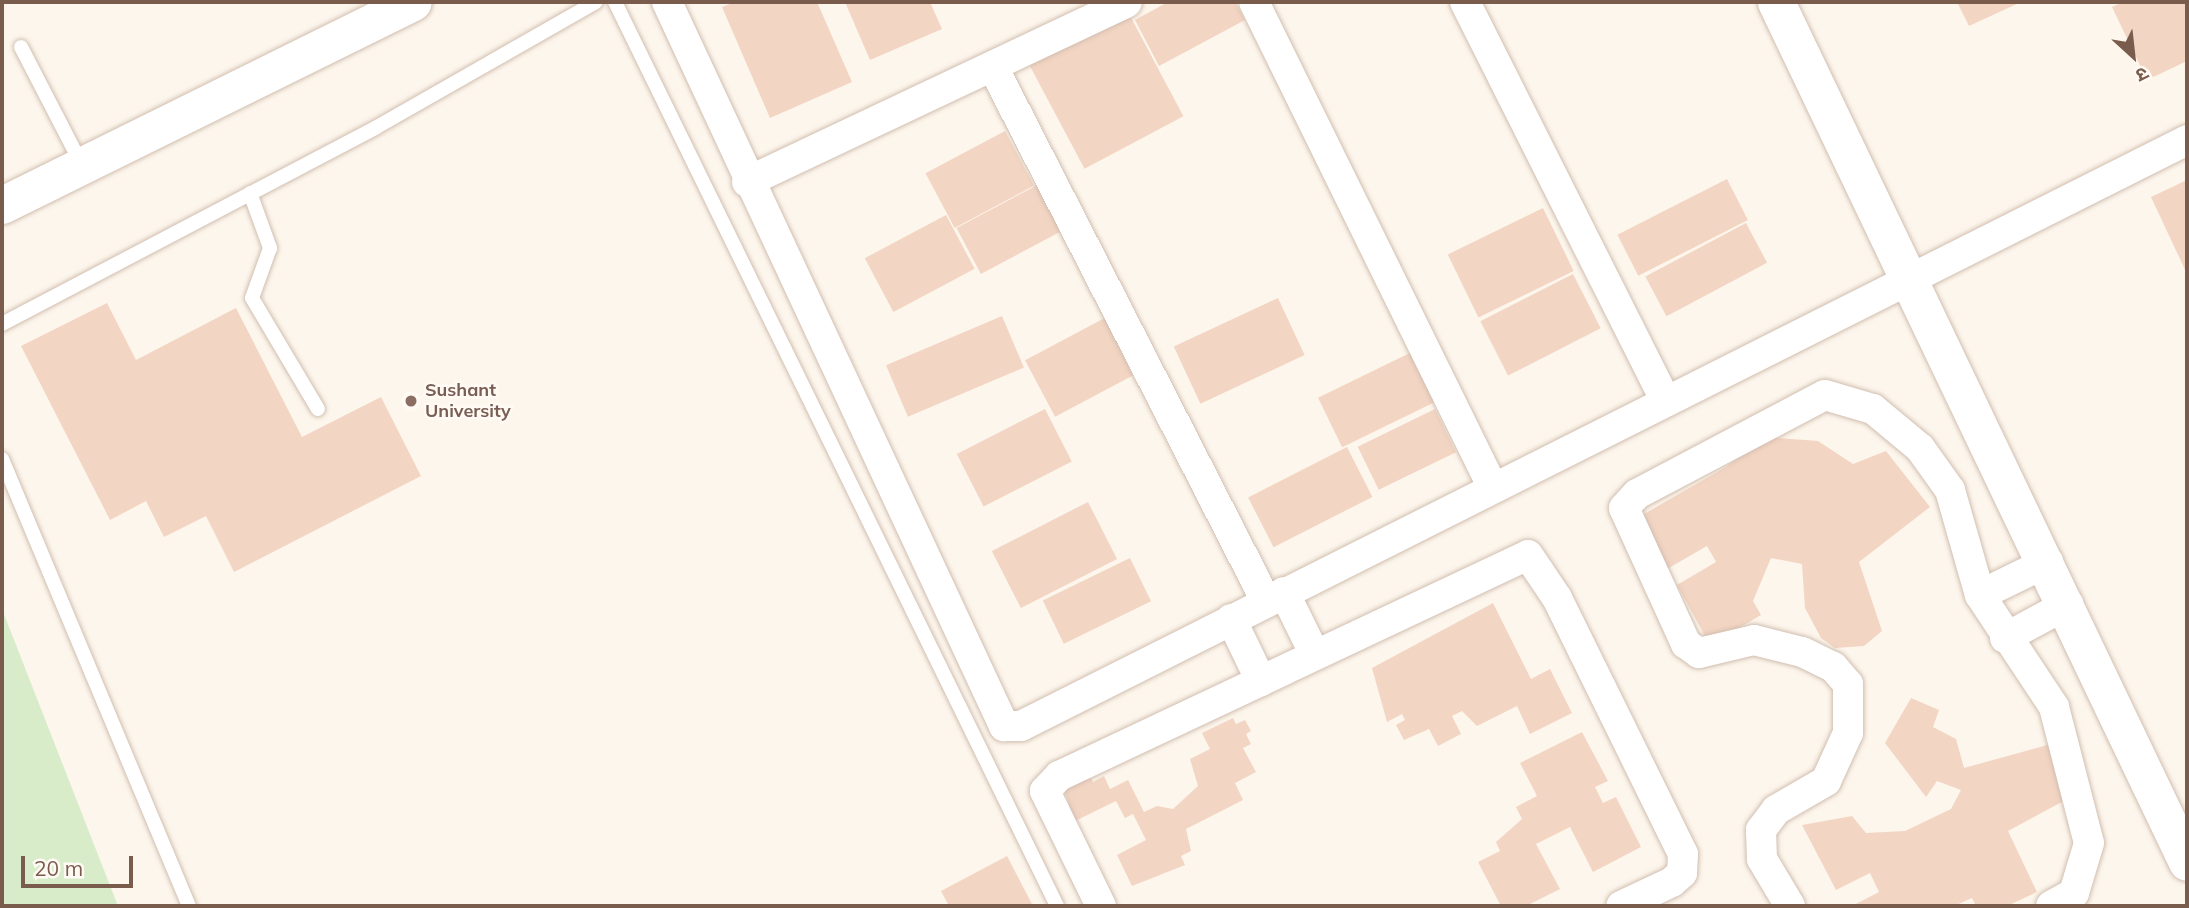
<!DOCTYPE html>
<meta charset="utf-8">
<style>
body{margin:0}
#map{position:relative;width:2189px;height:908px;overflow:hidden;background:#fdf6ec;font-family:Mulish,"Noto Sans Devanagari",sans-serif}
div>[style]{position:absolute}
.green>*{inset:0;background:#d8ecc9}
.building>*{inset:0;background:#f3d5c3;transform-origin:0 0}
.roads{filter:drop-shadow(0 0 2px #d1beb0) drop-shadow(0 0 2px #d1beb0)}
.service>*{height:14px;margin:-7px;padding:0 7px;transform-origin:7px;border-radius:7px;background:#fff}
.minor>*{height:30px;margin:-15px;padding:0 15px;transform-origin:15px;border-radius:15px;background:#fff}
.tertiary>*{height:37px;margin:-18.5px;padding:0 18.5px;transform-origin:18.5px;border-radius:18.5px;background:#fff}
.dots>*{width:19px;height:19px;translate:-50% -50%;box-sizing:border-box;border:4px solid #fffaf3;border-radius:50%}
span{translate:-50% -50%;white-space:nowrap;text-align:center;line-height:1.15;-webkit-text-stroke:5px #fffaf3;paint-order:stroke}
.education-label{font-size:18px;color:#785e54;font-weight:700}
.left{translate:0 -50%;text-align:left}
.frame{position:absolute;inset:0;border:4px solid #7a5c4d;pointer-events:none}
.north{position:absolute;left:2098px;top:21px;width:70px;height:70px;-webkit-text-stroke:5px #fffaf3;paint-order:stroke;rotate:153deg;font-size:19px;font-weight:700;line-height:28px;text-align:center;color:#7a5c4d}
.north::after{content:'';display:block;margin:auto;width:24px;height:32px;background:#7a5c4d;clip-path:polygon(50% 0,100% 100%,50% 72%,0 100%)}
.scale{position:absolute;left:21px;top:856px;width:112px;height:32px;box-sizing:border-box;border:4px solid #7a5c4d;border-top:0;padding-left:9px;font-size:21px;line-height:24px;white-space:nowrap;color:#7a5c4d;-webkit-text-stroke:5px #fffaf3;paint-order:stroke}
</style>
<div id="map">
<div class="green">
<i style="clip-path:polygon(2px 609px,118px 906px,2px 906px)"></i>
</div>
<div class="building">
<i style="clip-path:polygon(735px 2px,817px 2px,852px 82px,770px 118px,722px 7px)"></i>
<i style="clip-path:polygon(845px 2px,930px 2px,942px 29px,870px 60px)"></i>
<i style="clip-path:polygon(1168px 2px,1235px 2px,1245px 20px,1159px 66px,1135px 20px)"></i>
<i style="clip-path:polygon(1957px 2px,2021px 2px,1969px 26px)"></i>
<i style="clip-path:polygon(2123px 2px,2187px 2px,2187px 61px,2147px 80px,2112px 7px)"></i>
<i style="left:1128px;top:12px;width:118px;height:112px;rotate:62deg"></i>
<i style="left:1005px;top:131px;width:62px;height:90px;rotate:62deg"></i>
<i style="left:1727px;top:179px;width:46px;height:123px;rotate:63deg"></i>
<i style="clip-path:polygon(2187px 180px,2187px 274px,2151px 197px)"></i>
<i style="left:1043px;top:182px;width:52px;height:98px;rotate:62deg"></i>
<i style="left:1543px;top:208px;width:70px;height:106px;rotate:64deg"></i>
<i style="left:946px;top:215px;width:61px;height:92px;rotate:62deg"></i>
<i style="left:1746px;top:223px;width:45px;height:114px;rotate:62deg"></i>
<i style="left:1573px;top:274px;width:61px;height:104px;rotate:63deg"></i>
<i style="left:1278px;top:298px;width:63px;height:115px;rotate:65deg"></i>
<i style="clip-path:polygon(107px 303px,136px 360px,236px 308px,302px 437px,381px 397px,421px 476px,234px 572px,206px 516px,164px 537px,146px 501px,110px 520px,21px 346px)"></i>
<i style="left:1116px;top:312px;width:64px;height:103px;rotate:62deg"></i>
<i style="left:1002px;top:316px;width:56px;height:126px;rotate:67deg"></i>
<i style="left:1416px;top:350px;width:55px;height:109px;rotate:64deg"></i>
<i style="left:1045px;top:409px;width:59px;height:99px;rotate:63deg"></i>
<i style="left:1435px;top:409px;width:48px;height:86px;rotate:64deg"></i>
<i style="clip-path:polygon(1763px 437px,1818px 441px,1853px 464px,1886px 451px,1930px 507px,1859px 562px,1882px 631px,1864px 646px,1835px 648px,1821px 638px,1805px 608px,1802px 564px,1771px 558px,1753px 601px,1761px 615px,1710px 645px,1677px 585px,1716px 562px,1707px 546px,1667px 569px,1637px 518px,1726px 467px)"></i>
<i style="left:1347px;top:447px;width:56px;height:111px;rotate:63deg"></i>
<i style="left:1088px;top:502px;width:64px;height:108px;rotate:63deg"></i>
<i style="left:1130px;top:558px;width:48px;height:97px;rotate:64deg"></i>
<i style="clip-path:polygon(1493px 603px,1531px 679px,1550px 669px,1572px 713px,1530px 734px,1517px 706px,1477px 726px,1462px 711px,1452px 716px,1461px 734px,1438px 746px,1429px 729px,1404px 740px,1396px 725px,1405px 720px,1402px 714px,1387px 722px,1372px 668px)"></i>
<i style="clip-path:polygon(1911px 698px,1939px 710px,1933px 727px,1956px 739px,1964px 768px,2051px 744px,2069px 798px,2008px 831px,2037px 892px,2007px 906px,1976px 906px,1972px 898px,1954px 906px,1852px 906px,1879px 892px,1870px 873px,1836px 890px,1802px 825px,1852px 816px,1866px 833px,1905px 831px,1951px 809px,1961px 790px,1937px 781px,1926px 797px,1885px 743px)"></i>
<i style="clip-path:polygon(1233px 718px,1236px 724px,1245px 720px,1251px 731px,1246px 734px,1251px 744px,1243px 748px,1256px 772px,1235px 783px,1243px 800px,1186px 829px,1191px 851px,1181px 856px,1185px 865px,1132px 886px,1117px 855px,1146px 840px,1133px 814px,1125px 818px,1116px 801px,1073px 822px,1062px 812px,1070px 808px,1064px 787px,1089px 774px,1093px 782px,1104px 776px,1110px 789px,1128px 780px,1144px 812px,1157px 806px,1173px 809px,1198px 786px,1190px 759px,1210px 749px,1202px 733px)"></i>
<i style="clip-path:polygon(1582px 732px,1608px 781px,1595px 787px,1603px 803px,1616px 797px,1641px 847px,1593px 872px,1570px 827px,1536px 844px,1560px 889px,1526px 906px,1501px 906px,1478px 862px,1500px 851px,1496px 842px,1522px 819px,1516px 807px,1537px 796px,1520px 763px)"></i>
<i style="clip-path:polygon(1007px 856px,1033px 906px,949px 906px,941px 891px)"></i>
</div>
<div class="roads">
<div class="service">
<i style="left:615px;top:2px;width:1006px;rotate:63.94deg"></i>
<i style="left:21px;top:47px;width:131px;rotate:62.7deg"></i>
<i style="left:250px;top:193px;width:59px;rotate:70deg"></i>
<i style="left:270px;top:248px;width:53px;rotate:109.8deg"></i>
<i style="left:252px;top:298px;width:129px;rotate:59.3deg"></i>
<i style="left:2px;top:324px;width:421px;rotate:-27.7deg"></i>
<i style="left:375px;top:128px;width:254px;rotate:-29.7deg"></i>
<i style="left:2px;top:459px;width:485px;rotate:67.3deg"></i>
</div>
<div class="minor">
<i style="left:667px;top:2px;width:799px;rotate:65.04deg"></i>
<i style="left:1004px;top:726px;width:17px"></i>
<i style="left:1021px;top:726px;width:1305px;rotate:-26.68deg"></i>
<i style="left:1254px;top:2px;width:542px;rotate:63.81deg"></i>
<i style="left:1465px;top:2px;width:447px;rotate:63.3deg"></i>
<i style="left:993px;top:67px;width:600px;rotate:62.92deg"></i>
<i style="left:747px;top:182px;width:420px;rotate:-25.3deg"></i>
<i style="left:1284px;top:592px;width:70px;rotate:63.8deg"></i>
<i style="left:1980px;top:595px;width:76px;rotate:-25.9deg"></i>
<i style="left:1231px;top:619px;width:69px;rotate:64.2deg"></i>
<i style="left:2005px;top:638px;width:72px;rotate:-28.4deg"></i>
<i style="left:1101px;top:906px;width:128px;rotate:-116deg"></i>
<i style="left:1045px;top:791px;width:21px;rotate:-47deg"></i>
<i style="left:1059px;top:776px;width:518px;rotate:-25.23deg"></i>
<i style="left:1528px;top:555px;width:52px;rotate:56deg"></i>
<i style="left:1557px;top:598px;width:285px;rotate:63.8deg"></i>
<i style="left:1683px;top:854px;width:19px;rotate:93deg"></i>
<i style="left:1682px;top:873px;width:13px;rotate:138deg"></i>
<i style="left:1672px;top:882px;width:56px;rotate:154.8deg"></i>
<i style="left:1790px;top:906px;width:55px;rotate:-120.8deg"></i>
<i style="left:1762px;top:859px;width:29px;rotate:-92deg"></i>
<i style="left:1761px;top:830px;width:25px;rotate:-53deg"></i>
<i style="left:1776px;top:810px;width:58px;rotate:-30.1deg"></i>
<i style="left:1826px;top:781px;width:53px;rotate:-65.4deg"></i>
<i style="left:1848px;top:733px;width:49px;rotate:-90deg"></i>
<i style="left:1848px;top:684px;width:23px;rotate:-131deg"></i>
<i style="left:1833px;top:667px;width:34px;rotate:-154deg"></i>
<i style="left:1802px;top:652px;width:49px;rotate:-166deg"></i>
<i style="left:1754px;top:640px;width:57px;rotate:166.7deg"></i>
<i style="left:1699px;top:653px;width:16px;rotate:-145deg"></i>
<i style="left:1686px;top:644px;width:149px;rotate:-114.5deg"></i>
<i style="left:1624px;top:508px;width:19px;rotate:-47deg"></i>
<i style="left:1637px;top:494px;width:212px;rotate:-27.8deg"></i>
<i style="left:1825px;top:395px;width:50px;rotate:16.3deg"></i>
<i style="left:1873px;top:409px;width:61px;rotate:39.7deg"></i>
<i style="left:1920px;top:448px;width:52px;rotate:54.5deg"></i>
<i style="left:1950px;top:490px;width:109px;rotate:74.1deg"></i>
<i style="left:1980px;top:595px;width:134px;rotate:56.5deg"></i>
<i style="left:2054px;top:707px;width:140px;rotate:75.6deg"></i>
<i style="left:2089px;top:843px;width:52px;rotate:106.7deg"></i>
<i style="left:2074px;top:893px;width:26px;rotate:151deg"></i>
</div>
<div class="tertiary">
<i style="left:1776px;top:2px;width:953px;rotate:64.46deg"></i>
<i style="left:2px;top:205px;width:458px;rotate:-26.3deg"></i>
</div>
</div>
<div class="dots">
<i style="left:411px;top:401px;background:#8d6e63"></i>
</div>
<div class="education-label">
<span class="left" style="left:425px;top:401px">Sushant<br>University</span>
</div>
<div class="frame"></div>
<div class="north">उ</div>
<div class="scale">20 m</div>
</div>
